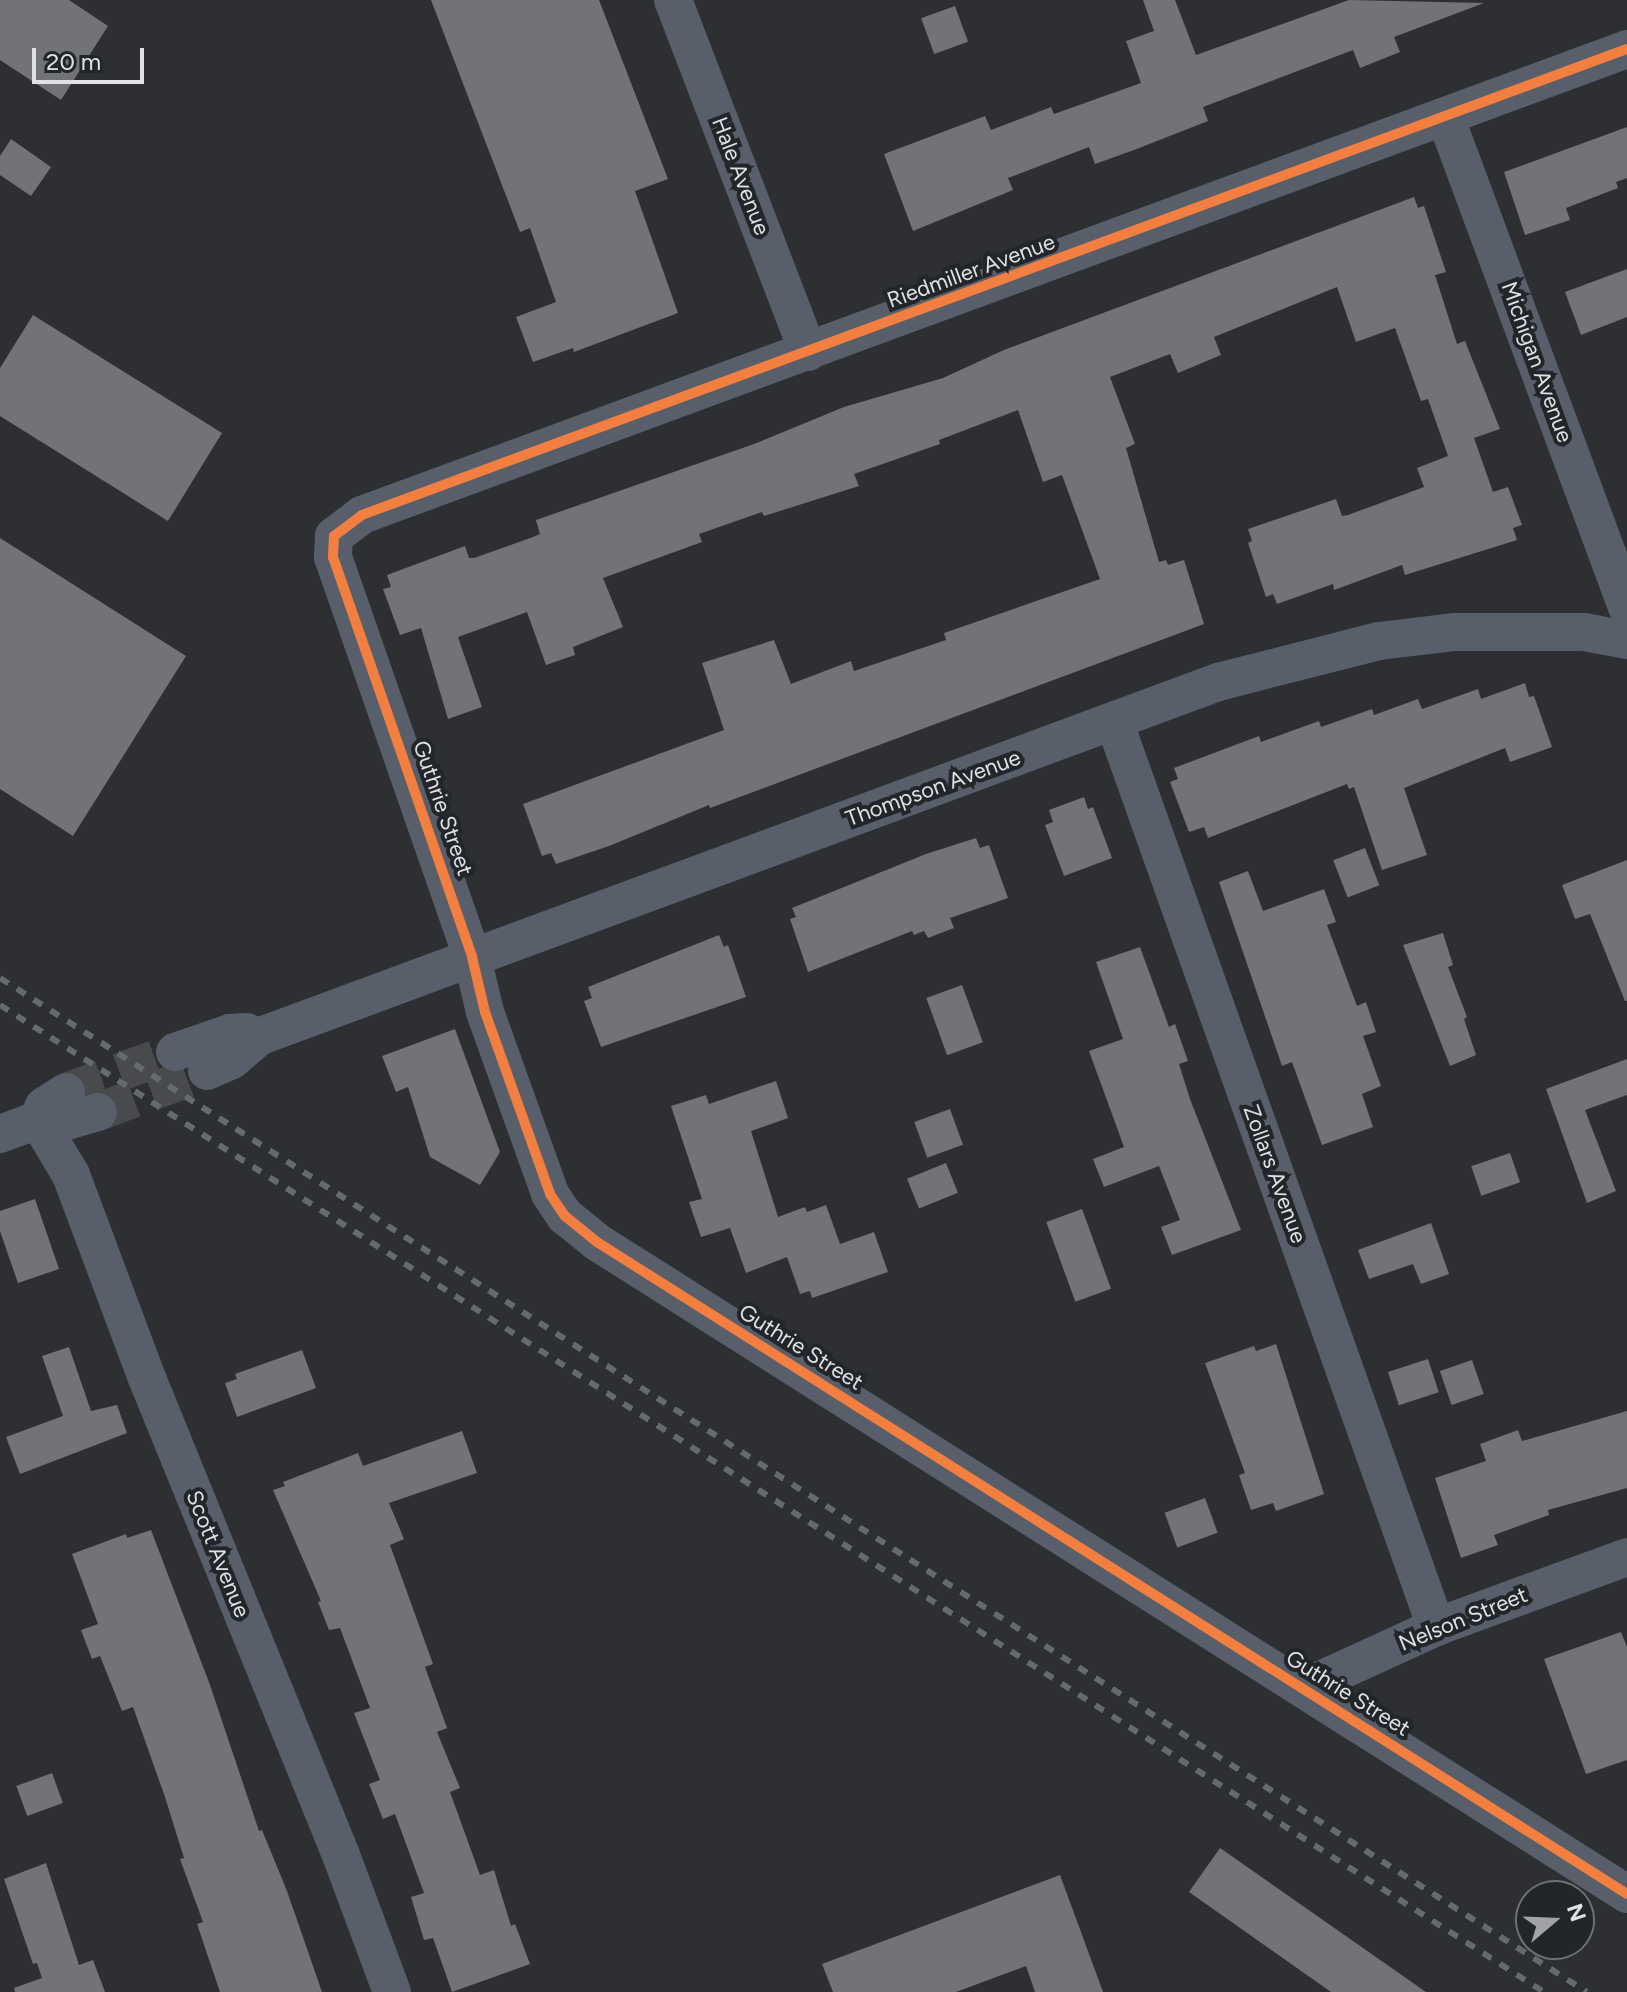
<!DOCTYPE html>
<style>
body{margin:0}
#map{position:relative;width:1627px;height:1992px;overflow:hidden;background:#2d2f32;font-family:Figtree,sans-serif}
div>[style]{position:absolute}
.building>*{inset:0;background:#727376;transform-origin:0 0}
.minor-tunnel>*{height:38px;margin-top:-19px;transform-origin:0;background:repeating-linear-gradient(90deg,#484a4d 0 38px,transparent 0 57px)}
.minor>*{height:38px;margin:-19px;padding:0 19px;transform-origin:19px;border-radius:19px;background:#585f6a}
.rail>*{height:6px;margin-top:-3px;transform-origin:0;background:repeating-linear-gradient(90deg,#656a71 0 10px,transparent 0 20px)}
.cycleway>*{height:10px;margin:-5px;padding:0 5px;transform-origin:5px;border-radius:5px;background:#f27e40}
span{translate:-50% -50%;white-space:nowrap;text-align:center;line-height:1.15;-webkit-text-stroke:8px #22252a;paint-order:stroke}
.street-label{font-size:22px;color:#dfe1e4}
.north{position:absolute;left:1515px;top:1880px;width:80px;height:80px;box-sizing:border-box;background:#22252a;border:2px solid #6e7074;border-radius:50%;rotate:71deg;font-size:22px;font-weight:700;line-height:32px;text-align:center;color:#dfe1e4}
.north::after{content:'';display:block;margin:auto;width:28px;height:36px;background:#a1a3a6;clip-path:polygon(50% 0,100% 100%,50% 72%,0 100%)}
.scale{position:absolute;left:32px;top:48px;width:112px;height:36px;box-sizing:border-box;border:4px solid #dfe1e4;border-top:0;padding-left:10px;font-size:24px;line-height:28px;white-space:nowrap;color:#dfe1e4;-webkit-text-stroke:6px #22252a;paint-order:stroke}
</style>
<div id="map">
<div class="building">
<i style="clip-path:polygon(0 0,69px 0,108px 26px,61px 100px,0 60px)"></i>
<i style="clip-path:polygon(431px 0,599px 0,668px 179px,635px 191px,678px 313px,574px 352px,573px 348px,533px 362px,516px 317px,556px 302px,530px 228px,520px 232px)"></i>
<i style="clip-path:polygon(1143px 0,1175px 0,1196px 55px,1349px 0,1484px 3px,1394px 37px,1400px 52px,1360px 68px,1353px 50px,1203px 107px,1208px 121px,1134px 150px,1095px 164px,1089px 147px,1008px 178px,1013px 190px,913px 231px,884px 154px,985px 116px,991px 130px,1051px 107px,1054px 114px,1141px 83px,1126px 41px,1154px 31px)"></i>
<i style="left:955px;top:6px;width:38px;height:36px;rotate:70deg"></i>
<i style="clip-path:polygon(1627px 127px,1627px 178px,1616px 182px,1618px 188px,1566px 208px,1570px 220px,1525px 235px,1504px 172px)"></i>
<i style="clip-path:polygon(11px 139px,51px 167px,31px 196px,0 175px,0 156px)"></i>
<i style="clip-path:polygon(1414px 197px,1418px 208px,1424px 206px,1446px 272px,1435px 275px,1457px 344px,1465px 341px,1500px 429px,1474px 438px,1493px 492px,1508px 487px,1522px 525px,1513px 528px,1517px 540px,1405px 575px,1402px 565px,1334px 590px,1333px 584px,1277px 604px,1273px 594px,1266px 597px,1248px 543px,1252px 541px,1248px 529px,1336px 499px,1342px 516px,1348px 515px,1424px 487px,1417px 468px,1448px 456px,1428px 399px,1421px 401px,1395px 328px,1356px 342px,1337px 287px,1214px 337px,1221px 355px,1178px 373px,1170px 354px,1110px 377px,1135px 444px,1126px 448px,1159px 562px,1166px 560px,1168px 565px,1184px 560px,1204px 624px,710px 808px,709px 805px,609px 846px,556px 864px,551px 853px,542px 856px,523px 804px,724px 730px,702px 663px,774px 640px,791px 684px,851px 661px,854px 671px,946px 640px,944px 633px,1100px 579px,1062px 475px,1043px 482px,1018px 410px,939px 440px,940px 444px,854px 474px,859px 486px,764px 516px,762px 512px,699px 534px,702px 542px,603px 578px,623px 627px,573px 647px,575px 655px,546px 665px,527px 612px,458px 637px,482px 707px,448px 719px,421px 628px,400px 635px,383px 589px,391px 587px,387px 575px,465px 546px,469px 558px,474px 558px,533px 537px,540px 534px,536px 520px,754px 444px,844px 407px,943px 378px,1004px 350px)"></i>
<i style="clip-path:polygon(1627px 269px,1627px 317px,1581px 335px,1565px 292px)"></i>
<i style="clip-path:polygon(33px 315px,222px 433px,168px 521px,0 416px,0 368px)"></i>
<i style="clip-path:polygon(0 538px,186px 656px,73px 836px,0 789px)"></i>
<i style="clip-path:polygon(1525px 683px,1529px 697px,1534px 696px,1552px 747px,1510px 762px,1505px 748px,1404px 788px,1427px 855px,1382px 870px,1354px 787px,1349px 789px,1347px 784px,1208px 838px,1204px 827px,1189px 832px,1170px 782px,1178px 779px,1174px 768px,1259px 736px,1261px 742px,1319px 721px,1321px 727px,1372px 709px,1374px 715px,1418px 699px,1422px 709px,1478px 689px,1481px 699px)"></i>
<i style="clip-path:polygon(1084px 797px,1088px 809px,1093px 807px,1112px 858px,1064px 876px,1045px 825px,1053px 822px,1049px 810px)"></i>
<i style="clip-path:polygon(976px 838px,980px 848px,989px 845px,1008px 898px,950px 918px,954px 928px,928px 938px,924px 931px,914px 935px,912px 931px,808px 972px,790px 919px,796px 917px,792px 908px,926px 854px)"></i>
<i style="left:1365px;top:848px;width:40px;height:34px;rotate:69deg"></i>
<i style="clip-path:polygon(1627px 860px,1627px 1001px,1625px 1001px,1590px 914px,1575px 919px,1562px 885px)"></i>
<i style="clip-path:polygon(1248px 871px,1263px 911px,1324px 889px,1336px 922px,1327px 925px,1357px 1006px,1366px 1002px,1376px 1032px,1363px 1036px,1381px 1086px,1362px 1094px,1373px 1127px,1322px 1145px,1292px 1062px,1282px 1066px,1219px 882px)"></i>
<i style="clip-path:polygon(1443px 933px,1453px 965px,1448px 967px,1467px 1017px,1464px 1019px,1476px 1055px,1450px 1066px,1403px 945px)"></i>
<i style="clip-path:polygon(719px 935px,724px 947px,728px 945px,746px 997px,601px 1047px,584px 1001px,592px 998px,588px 987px)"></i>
<i style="clip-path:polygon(1140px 947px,1169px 1027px,1175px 1024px,1188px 1061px,1179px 1064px,1190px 1099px,1241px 1230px,1172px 1255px,1161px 1227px,1180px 1220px,1159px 1166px,1104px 1187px,1093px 1159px,1124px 1147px,1089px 1051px,1123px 1039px,1096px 962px)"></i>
<i style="left:962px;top:985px;width:61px;height:38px;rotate:70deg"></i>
<i style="clip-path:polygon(455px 1029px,500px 1152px,480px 1185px,430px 1157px,408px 1087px,396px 1092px,382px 1056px)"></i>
<i style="clip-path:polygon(1627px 1059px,1627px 1095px,1585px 1110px,1616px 1191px,1587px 1203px,1546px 1089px)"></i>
<i style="clip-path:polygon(776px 1081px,788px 1118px,751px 1131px,778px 1217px,805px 1207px,807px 1212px,826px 1205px,840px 1244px,874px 1232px,888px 1272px,812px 1298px,810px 1291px,800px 1294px,787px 1257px,746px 1273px,730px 1228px,701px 1237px,689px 1202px,702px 1199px,671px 1106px,706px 1095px,709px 1104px)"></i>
<i style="left:950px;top:1109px;width:38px;height:38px;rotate:70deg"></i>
<i style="left:1510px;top:1153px;width:31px;height:41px;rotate:71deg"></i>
<i style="left:946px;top:1163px;width:32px;height:42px;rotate:68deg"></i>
<i style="clip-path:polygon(35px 1199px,59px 1269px,18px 1283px,0 1231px,0 1211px)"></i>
<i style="left:1082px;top:1209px;width:85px;height:38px;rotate:70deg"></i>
<i style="clip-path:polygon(1431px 1223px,1449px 1274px,1421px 1284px,1413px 1264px,1369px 1279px,1358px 1250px)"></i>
<i style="clip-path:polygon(1276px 1344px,1324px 1494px,1276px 1511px,1273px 1503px,1251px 1510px,1239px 1475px,1245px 1473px,1205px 1363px,1254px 1346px,1256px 1351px)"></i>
<i style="clip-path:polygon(69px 1347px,91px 1411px,117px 1405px,127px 1433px,20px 1474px,6px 1437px,63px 1416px,42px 1356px)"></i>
<i style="clip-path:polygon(302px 1350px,316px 1388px,237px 1417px,225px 1383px,237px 1379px,235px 1374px)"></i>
<i style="left:1428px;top:1359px;width:35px;height:42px;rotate:72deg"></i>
<i style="left:1472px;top:1360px;width:36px;height:34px;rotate:71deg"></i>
<i style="clip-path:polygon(1627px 1411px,1627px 1488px,1548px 1510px,1549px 1515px,1494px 1535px,1498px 1545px,1461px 1558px,1435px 1478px,1486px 1461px,1480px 1444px,1518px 1430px,1522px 1441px)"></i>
<i style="clip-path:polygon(462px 1431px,477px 1473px,389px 1503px,404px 1539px,390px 1545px,433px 1664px,425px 1667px,447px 1728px,437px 1732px,460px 1788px,450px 1792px,480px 1875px,494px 1870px,511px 1926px,515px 1924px,530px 1964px,452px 1992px,433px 1938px,424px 1940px,411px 1897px,424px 1893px,395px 1814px,383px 1819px,369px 1784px,380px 1780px,354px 1713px,370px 1708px,340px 1628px,329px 1630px,318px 1602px,321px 1601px,273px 1490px,285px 1486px,283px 1482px,358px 1453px,363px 1466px)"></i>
<i style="left:1205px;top:1498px;width:37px;height:43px;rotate:70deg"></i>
<i style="clip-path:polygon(151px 1530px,210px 1685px,259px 1831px,262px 1830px,287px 1891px,322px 1992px,220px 1992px,197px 1924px,203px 1922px,180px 1859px,184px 1858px,165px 1797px,133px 1707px,122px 1711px,100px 1656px,92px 1659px,81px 1630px,98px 1624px,72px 1554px,126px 1534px,127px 1538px)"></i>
<i style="clip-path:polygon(1621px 1632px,1627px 1647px,1627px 1760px,1586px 1774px,1544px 1659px)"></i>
<i style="left:52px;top:1773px;width:32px;height:38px;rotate:70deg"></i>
<i style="clip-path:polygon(1220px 1848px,1426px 1992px,1331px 1992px,1189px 1892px)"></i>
<i style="clip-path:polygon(46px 1863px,79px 1965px,93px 1960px,105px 1992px,15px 1992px,14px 1988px,42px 1978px,37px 1963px,33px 1964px,4px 1879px)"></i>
<i style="clip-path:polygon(1060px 1875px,1103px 1992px,1035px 1992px,1026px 1966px,956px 1992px,833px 1992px,822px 1964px)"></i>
</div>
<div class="minor-tunnel">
<i style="left:66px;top:1092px;width:116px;rotate:-20.2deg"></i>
<i style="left:98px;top:1112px;width:116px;rotate:-20.6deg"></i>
</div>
<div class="minor">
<i style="left:673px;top:0;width:377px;rotate:69deg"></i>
<i style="left:1627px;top:49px;width:1348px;rotate:159.78deg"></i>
<i style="left:362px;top:515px;width:35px;rotate:143deg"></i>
<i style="left:334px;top:536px;width:21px;rotate:93deg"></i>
<i style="left:333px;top:557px;width:423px;rotate:70.8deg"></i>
<i style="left:472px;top:957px;width:57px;rotate:76.7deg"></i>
<i style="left:485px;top:1012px;width:193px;rotate:70.3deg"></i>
<i style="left:550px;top:1194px;width:27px;rotate:56deg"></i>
<i style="left:565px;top:1216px;width:41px;rotate:39.1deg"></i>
<i style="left:597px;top:1242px;width:1219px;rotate:32.33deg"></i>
<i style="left:1446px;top:119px;width:520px;rotate:69.65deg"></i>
<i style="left:1114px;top:721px;width:962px;rotate:70.43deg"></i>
<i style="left:175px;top:1052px;width:58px;rotate:-19.1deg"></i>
<i style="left:230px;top:1033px;width:16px;rotate:-4deg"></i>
<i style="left:246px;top:1032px;width:13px;rotate:23deg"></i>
<i style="left:207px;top:1071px;width:27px;rotate:-24deg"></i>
<i style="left:232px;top:1060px;width:35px;rotate:-41deg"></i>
<i style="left:258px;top:1037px;width:1024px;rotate:-20.29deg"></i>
<i style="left:1218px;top:682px;width:166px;rotate:-14.3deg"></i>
<i style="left:1379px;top:641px;width:77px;rotate:-6.8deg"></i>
<i style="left:1455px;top:632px;width:129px"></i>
<i style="left:1584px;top:632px;width:44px;rotate:10.5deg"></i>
<i style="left:38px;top:1120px;width:64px;rotate:59deg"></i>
<i style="left:71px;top:1175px;width:217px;rotate:69.5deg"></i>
<i style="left:147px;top:1378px;width:515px;rotate:67.87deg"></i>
<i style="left:341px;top:1855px;width:146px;rotate:69.6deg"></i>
<i style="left:38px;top:1120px;width:15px;rotate:-67deg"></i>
<i style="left:44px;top:1106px;width:26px;rotate:-32deg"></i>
<i style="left:0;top:1134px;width:40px;rotate:-20.2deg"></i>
<i style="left:38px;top:1120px;width:32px"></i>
<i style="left:70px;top:1120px;width:29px;rotate:-16deg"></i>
<i style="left:1303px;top:1688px;width:146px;rotate:-24.6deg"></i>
<i style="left:1436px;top:1627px;width:203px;rotate:-20.1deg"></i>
</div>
<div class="rail">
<i style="left:0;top:978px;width:1883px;rotate:32.58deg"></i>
<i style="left:0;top:1005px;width:1833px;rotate:32.59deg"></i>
</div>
<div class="cycleway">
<i style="left:1627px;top:49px;width:1348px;rotate:159.78deg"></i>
<i style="left:362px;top:515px;width:35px;rotate:143deg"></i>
<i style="left:334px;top:536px;width:21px;rotate:93deg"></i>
<i style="left:333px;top:557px;width:423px;rotate:70.8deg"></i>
<i style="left:472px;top:957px;width:57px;rotate:76.7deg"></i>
<i style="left:485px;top:1012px;width:193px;rotate:70.3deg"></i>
<i style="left:550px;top:1194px;width:27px;rotate:56deg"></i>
<i style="left:565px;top:1216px;width:41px;rotate:39.1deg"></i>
<i style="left:597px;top:1242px;width:1219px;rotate:32.33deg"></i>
</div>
<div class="street-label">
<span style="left:741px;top:176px;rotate:69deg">Hale Avenue</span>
<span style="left:971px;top:271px;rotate:-20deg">Riedmiller Avenue</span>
<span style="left:1537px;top:362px;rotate:70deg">Michigan Avenue</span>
<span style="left:933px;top:788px;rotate:-20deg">Thompson Avenue</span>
<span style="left:443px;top:808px;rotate:71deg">Guthrie Street</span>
<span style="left:1275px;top:1174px;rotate:70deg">Zollars Avenue</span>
<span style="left:801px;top:1347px;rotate:32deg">Guthrie Street</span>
<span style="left:218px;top:1554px;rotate:68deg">Scott Avenue</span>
<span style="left:1463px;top:1619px;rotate:-22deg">Nelson Street</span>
<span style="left:1348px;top:1693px;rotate:32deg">Guthrie Street</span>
</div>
<div class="north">N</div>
<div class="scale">20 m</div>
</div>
